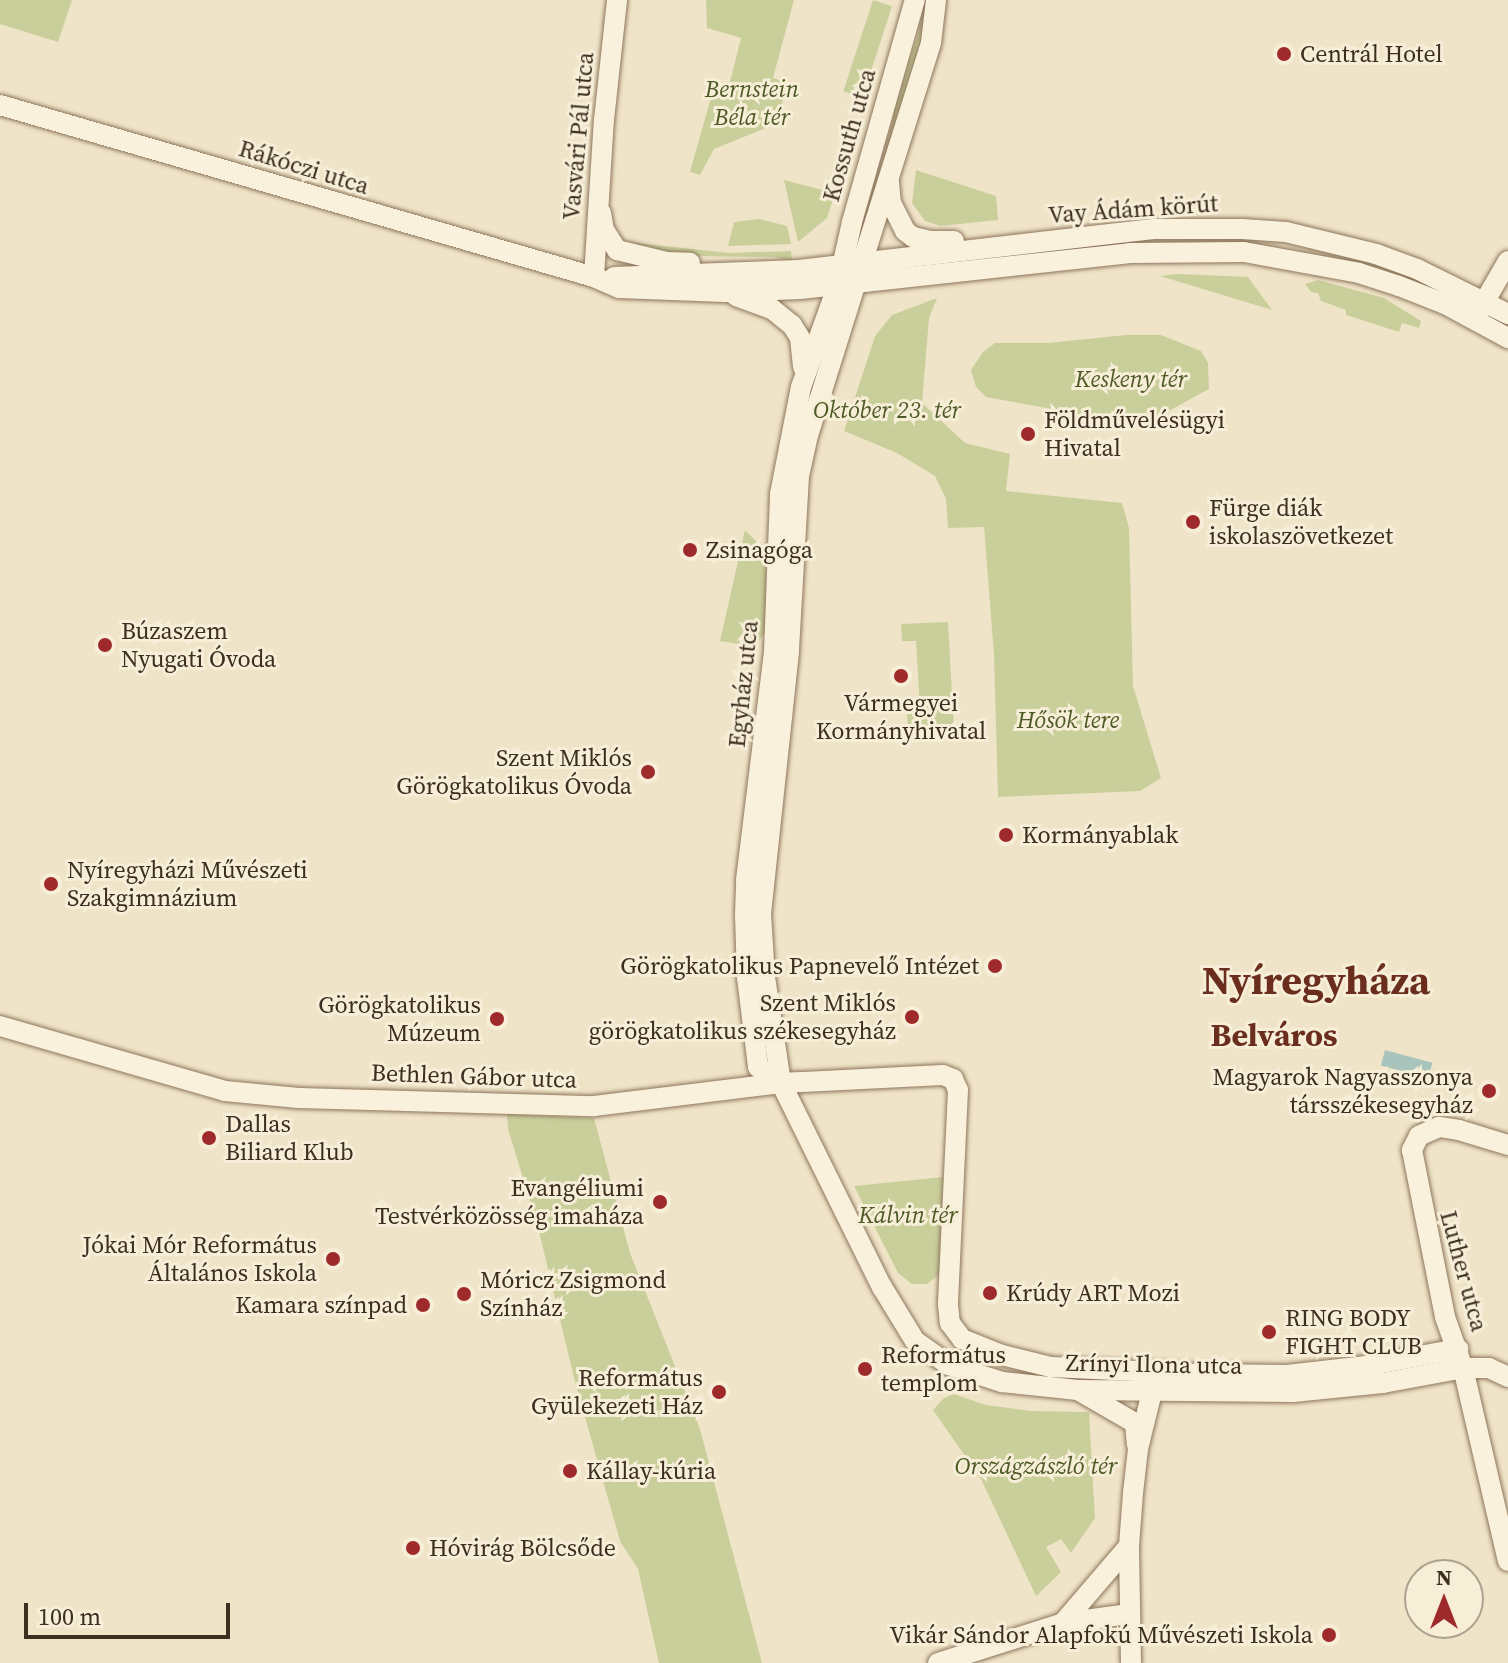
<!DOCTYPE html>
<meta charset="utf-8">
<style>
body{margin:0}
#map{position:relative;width:1508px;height:1663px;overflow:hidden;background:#f0e4c8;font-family:"Source Serif 4",serif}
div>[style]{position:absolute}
.green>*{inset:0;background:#c9cf9b;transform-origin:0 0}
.water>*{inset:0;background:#a9c4bc;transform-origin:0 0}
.roads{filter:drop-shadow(0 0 2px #8d765c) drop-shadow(0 0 2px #8d765c)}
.tertiary>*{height:20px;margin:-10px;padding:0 10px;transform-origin:10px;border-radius:10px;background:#faf1dc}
.dots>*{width:22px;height:22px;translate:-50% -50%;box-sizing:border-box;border:4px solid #f7eed8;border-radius:50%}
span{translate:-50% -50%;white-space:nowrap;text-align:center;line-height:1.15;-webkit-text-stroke:6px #f7eed8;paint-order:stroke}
.poi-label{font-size:24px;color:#3d2e20}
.left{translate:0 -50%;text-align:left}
.right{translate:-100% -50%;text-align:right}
.park-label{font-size:24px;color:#4d5a26;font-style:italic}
.street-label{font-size:24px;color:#3d2e20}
.district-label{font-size:32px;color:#6b2e1e;font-weight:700}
.town-label{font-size:40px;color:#6b2e1e;font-weight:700}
.north{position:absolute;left:1404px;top:1559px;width:80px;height:80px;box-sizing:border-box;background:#f7eed8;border:2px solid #ada18e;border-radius:50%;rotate:0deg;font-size:22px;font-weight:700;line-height:32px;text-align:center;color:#3d2e20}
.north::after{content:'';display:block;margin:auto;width:28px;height:36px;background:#9e2a2b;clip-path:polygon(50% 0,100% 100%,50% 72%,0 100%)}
.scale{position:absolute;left:24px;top:1603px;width:206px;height:36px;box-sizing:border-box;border:4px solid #3d2e20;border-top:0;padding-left:10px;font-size:24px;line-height:28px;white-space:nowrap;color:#3d2e20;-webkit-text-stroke:6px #f7eed8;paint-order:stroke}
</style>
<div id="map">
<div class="green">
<i style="clip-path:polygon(0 0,72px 0,58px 42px,0 24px)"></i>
<i style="clip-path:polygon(706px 0,794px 0,773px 78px,788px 83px,778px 117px,768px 127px,714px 149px,700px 175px,690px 172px,715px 83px,729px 86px,741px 38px,707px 28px)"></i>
<i style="left:873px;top:0;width:20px;height:96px;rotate:18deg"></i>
<i style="clip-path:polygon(923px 19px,927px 24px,866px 222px,890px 135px,896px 99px)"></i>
<i style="clip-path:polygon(916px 170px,996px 196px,998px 220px,940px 226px,925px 221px,912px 203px)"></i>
<i style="clip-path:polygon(784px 180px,830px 192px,833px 199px,827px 218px,798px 242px)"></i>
<i style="clip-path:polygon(759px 219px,787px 226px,791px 244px,728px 246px,734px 222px)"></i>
<i style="clip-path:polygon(627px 242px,729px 253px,791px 251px,792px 261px,774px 257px,684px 256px)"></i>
<i style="clip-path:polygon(1178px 274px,1248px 277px,1272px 310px,1160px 276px)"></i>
<i style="clip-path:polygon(1318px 280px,1384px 298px,1421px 321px,1419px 328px,1402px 323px,1399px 332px,1346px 315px,1346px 310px,1321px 301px,1318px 293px,1311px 292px,1305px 284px)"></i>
<i style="clip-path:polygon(937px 298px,929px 318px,922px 403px,965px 443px,1010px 454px,1006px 491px,1122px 503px,1129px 528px,1133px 686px,1161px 778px,1140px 791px,998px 797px,994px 655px,984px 527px,948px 528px,946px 499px,935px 476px,897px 453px,844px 431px,875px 336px,892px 315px)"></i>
<i style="clip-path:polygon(1126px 335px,1161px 335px,1201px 351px,1208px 363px,1209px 389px,1163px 414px,1135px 424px,986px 397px,976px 387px,971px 370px,983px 352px,995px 343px,1048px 343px)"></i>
<i style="clip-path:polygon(745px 530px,760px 545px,766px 569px,767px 629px,757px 644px,745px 645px,720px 641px)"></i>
<i style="clip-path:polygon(948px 622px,954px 730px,908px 731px,907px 711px,920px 709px,916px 641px,902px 641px,901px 624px)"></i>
<i style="clip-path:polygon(507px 1114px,594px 1118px,630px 1253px,700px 1429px,762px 1663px,659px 1663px,638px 1569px,620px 1541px,574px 1378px,538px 1227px,508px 1129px)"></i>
<i style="clip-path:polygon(943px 1177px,940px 1274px,927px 1284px,912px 1284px,898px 1273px,854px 1186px)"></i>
<i style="clip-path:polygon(954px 1394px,986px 1405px,1030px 1411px,1089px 1412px,1095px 1518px,1071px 1553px,1061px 1539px,1046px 1547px,1061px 1572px,1036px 1596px,981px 1479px,933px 1410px,944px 1398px)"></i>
</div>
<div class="water">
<i style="left:1385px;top:1050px;width:49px;height:16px;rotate:15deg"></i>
</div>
<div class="roads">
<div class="tertiary">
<i style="left:936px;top:0;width:43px;rotate:96.6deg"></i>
<i style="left:931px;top:43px;width:411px;rotate:107.4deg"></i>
<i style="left:808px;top:435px;width:42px;rotate:102.4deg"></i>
<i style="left:799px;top:476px;width:176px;rotate:93.3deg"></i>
<i style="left:789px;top:652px;width:263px;rotate:96.1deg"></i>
<i style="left:761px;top:914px;width:63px;rotate:86.4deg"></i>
<i style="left:765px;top:977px;width:107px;rotate:81.4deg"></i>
<i style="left:781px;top:1083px;width:228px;rotate:63.7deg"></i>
<i style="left:882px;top:1287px;width:63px;rotate:58.6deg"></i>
<i style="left:915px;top:1341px;width:42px;rotate:35.2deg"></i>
<i style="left:949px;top:1365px;width:56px;rotate:17.8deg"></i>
<i style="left:1002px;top:1382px;width:76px;rotate:6deg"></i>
<i style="left:1078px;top:1390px;width:215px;rotate:0.5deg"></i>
<i style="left:1293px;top:1392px;width:90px;rotate:-5.7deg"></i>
<i style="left:1383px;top:1383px;width:81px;rotate:-10.6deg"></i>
<i style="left:1463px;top:1368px;width:26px"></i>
<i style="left:1489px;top:1368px;width:21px;rotate:25deg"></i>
<i style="left:0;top:105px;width:618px;rotate:16.15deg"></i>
<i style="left:594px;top:277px;width:27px;rotate:24deg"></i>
<i style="left:619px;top:288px;width:106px;rotate:2.2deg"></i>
<i style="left:725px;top:292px;width:75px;rotate:-2.3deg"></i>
<i style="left:800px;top:289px;width:332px;rotate:-6.2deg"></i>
<i style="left:1130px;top:253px;width:114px;rotate:-0.5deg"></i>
<i style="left:1244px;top:252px;width:117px;rotate:10.3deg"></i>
<i style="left:1359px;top:273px;width:42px;rotate:18deg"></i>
<i style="left:1399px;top:286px;width:49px;rotate:21.4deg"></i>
<i style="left:1445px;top:304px;width:72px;rotate:28.4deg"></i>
<i style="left:889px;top:182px;width:21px;rotate:85deg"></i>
<i style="left:891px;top:203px;width:31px;rotate:63deg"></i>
<i style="left:905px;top:231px;width:10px;rotate:37deg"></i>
<i style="left:913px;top:237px;width:18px;rotate:13deg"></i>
<i style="left:931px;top:241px;width:23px"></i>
<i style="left:601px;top:213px;width:17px;rotate:80deg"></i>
<i style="left:604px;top:230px;width:24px;rotate:57deg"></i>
<i style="left:617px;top:250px;width:51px;rotate:13.5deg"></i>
<i style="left:667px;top:262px;width:23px;rotate:2deg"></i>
<i style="left:594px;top:277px;width:157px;rotate:-86.4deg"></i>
<i style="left:604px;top:120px;width:121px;rotate:-83.8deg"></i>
<i style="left:614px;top:277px;width:185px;rotate:-2.2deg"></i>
<i style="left:799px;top:270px;width:359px;rotate:-6.6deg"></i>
<i style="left:1156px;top:229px;width:86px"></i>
<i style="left:1242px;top:229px;width:44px;rotate:3.9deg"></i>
<i style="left:1286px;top:232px;width:93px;rotate:13.7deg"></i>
<i style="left:1376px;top:254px;width:44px;rotate:20.1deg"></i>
<i style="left:1417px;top:269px;width:102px;rotate:26.3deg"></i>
<i style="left:736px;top:296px;width:38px;rotate:20deg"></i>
<i style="left:772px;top:309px;width:26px;rotate:39deg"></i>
<i style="left:792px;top:325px;width:15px;rotate:58deg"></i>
<i style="left:800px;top:338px;width:29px;rotate:84deg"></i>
<i style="left:1478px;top:313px;width:60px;rotate:-60deg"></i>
<i style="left:0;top:1026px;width:234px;rotate:16.1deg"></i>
<i style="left:225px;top:1091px;width:74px;rotate:5.4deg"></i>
<i style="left:299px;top:1098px;width:295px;rotate:1.6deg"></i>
<i style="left:594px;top:1106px;width:188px;rotate:-7deg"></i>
<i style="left:781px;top:1083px;width:162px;rotate:-2.8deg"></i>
<i style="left:943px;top:1075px;width:11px;rotate:22deg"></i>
<i style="left:953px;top:1079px;width:12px;rotate:66deg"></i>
<i style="left:958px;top:1090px;width:215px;rotate:92.7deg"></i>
<i style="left:948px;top:1305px;width:18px;rotate:84deg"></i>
<i style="left:950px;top:1323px;width:20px;rotate:53deg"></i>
<i style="left:962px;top:1339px;width:43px;rotate:21.8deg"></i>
<i style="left:1002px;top:1355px;width:50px;rotate:13.8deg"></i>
<i style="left:1051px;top:1367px;width:149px;rotate:2.7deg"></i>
<i style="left:1200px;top:1374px;width:87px;rotate:0.7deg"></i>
<i style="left:1287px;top:1375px;width:80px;rotate:-6.5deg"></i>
<i style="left:1366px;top:1366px;width:94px;rotate:-10.5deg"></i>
<i style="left:781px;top:1083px;width:28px;rotate:-145deg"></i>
<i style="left:758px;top:1067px;width:90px;rotate:-97deg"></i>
<i style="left:747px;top:978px;width:63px;rotate:-91.8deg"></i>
<i style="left:745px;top:915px;width:35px;rotate:-88deg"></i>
<i style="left:746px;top:880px;width:230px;rotate:-83deg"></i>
<i style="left:774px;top:652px;width:158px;rotate:-87.8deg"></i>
<i style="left:780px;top:494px;width:109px;rotate:-78.9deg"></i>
<i style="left:801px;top:387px;width:109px;rotate:-70.1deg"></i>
<i style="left:838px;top:285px;width:65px;rotate:-77.5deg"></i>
<i style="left:852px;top:222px;width:231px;rotate:-74.2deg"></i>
<i style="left:1508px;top:1145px;width:51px;rotate:-163deg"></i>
<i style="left:1459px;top:1130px;width:20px;rotate:-171deg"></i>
<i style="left:1439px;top:1127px;width:22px;rotate:156deg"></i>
<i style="left:1419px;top:1136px;width:16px;rotate:117deg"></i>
<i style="left:1412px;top:1150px;width:170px;rotate:78.8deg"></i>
<i style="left:1445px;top:1317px;width:54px;rotate:70.6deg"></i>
<i style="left:1463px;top:1368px;width:198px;rotate:76.9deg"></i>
<i style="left:1078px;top:1390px;width:66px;rotate:30.1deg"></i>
<i style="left:1135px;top:1423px;width:22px;rotate:85deg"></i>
<i style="left:1063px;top:1623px;width:101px;rotate:-49.4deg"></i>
<i style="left:938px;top:1663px;width:131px;rotate:-17.7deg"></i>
<i style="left:1063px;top:1623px;width:67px;rotate:-7.8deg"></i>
<i style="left:1131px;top:1663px;width:117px;rotate:-91deg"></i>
<i style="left:1129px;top:1546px;width:53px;rotate:-85.7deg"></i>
<i style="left:1133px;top:1493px;width:44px;rotate:-83.5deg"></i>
<i style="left:1138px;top:1449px;width:72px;rotate:-76.3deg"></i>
</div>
</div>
<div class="dots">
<i style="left:1284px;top:54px;background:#9e2a2b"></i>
<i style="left:1028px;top:434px;background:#9e2a2b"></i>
<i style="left:1193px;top:522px;background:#9e2a2b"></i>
<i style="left:690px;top:550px;background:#9e2a2b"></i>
<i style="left:105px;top:645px;background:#9e2a2b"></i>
<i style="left:901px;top:676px;background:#9e2a2b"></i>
<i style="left:648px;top:772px;background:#9e2a2b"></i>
<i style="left:1006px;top:835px;background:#9e2a2b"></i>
<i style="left:51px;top:884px;background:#9e2a2b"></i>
<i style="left:995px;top:966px;background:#9e2a2b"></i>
<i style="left:912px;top:1017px;background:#9e2a2b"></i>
<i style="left:497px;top:1019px;background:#9e2a2b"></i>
<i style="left:1489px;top:1091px;background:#9e2a2b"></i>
<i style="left:209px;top:1138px;background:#9e2a2b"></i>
<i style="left:660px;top:1202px;background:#9e2a2b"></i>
<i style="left:333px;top:1259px;background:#9e2a2b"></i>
<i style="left:990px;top:1293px;background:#9e2a2b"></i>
<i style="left:464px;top:1294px;background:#9e2a2b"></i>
<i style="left:423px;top:1305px;background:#9e2a2b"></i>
<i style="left:1269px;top:1332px;background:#9e2a2b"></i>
<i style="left:865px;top:1369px;background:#9e2a2b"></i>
<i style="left:719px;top:1392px;background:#9e2a2b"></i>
<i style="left:570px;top:1471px;background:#9e2a2b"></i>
<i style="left:413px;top:1548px;background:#9e2a2b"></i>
<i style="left:1329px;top:1635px;background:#9e2a2b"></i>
</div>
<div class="poi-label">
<span class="left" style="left:1300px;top:54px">Centrál Hotel</span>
<span class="left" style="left:1044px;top:434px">Földművelésügyi<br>Hivatal</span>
<span class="left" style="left:1209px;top:522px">Fürge diák<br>iskolaszövetkezet</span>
<span class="left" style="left:706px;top:550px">Zsinagóga</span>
<span class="left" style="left:121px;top:645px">Búzaszem<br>Nyugati Óvoda</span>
<span style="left:901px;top:717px">Vármegyei<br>Kormányhivatal</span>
<span class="right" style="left:632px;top:772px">Szent Miklós<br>Görögkatolikus Óvoda</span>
<span class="left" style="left:1022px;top:835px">Kormányablak</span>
<span class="left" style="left:67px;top:884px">Nyíregyházi Művészeti<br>Szakgimnázium</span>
<span class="right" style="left:979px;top:966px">Görögkatolikus Papnevelő Intézet</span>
<span class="right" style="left:896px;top:1017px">Szent Miklós<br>görögkatolikus székesegyház</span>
<span class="right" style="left:481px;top:1019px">Görögkatolikus<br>Múzeum</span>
<span class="right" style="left:1473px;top:1091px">Magyarok Nagyasszonya<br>társszékesegyház</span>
<span class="left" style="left:225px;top:1138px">Dallas<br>Biliard Klub</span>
<span class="right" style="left:644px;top:1202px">Evangéliumi<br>Testvérközösség imaháza</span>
<span class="right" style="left:317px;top:1259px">Jókai Mór Református<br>Általános Iskola</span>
<span class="left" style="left:480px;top:1294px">Móricz Zsigmond<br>Színház</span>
<span class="left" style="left:1006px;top:1293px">Krúdy ART Mozi</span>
<span class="right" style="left:407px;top:1305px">Kamara színpad</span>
<span class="left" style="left:1285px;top:1332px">RING BODY<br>FIGHT CLUB</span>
<span class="left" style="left:881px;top:1369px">Református<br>templom</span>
<span class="right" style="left:703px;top:1392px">Református<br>Gyülekezeti Ház</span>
<span class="left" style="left:586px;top:1471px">Kállay-kúria</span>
<span class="left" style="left:429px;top:1548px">Hóvirág Bölcsőde</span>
<span class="right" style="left:1313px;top:1635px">Vikár Sándor Alapfokú Művészeti Iskola</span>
</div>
<div class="park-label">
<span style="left:752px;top:103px">Bernstein<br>Béla tér</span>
<span style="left:1131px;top:379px">Keskeny tér</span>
<span style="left:887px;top:410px">Október 23. tér</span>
<span style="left:1068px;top:720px">Hősök tere</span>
<span style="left:908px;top:1215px">Kálvin tér</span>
<span style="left:1036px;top:1466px">Országzászló tér</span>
</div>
<div class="street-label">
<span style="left:849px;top:135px;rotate:-74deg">Kossuth utca</span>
<span style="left:578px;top:136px;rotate:-85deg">Vasvári Pál utca</span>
<span style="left:304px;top:167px;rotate:17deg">Rákóczi utca</span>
<span style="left:1133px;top:209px;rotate:-4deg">Vay Ádám körút</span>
<span style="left:743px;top:684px;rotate:-84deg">Egyház utca</span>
<span style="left:474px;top:1076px;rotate:2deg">Bethlen Gábor utca</span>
<span style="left:1464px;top:1271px;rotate:75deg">Luther utca</span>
<span style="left:1154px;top:1364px;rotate:1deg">Zrínyi Ilona utca</span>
</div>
<div class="district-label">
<span style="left:1274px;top:1035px">Belváros</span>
</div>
<div class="town-label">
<span style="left:1316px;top:980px">Nyíregyháza</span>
</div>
<div class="north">N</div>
<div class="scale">100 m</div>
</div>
